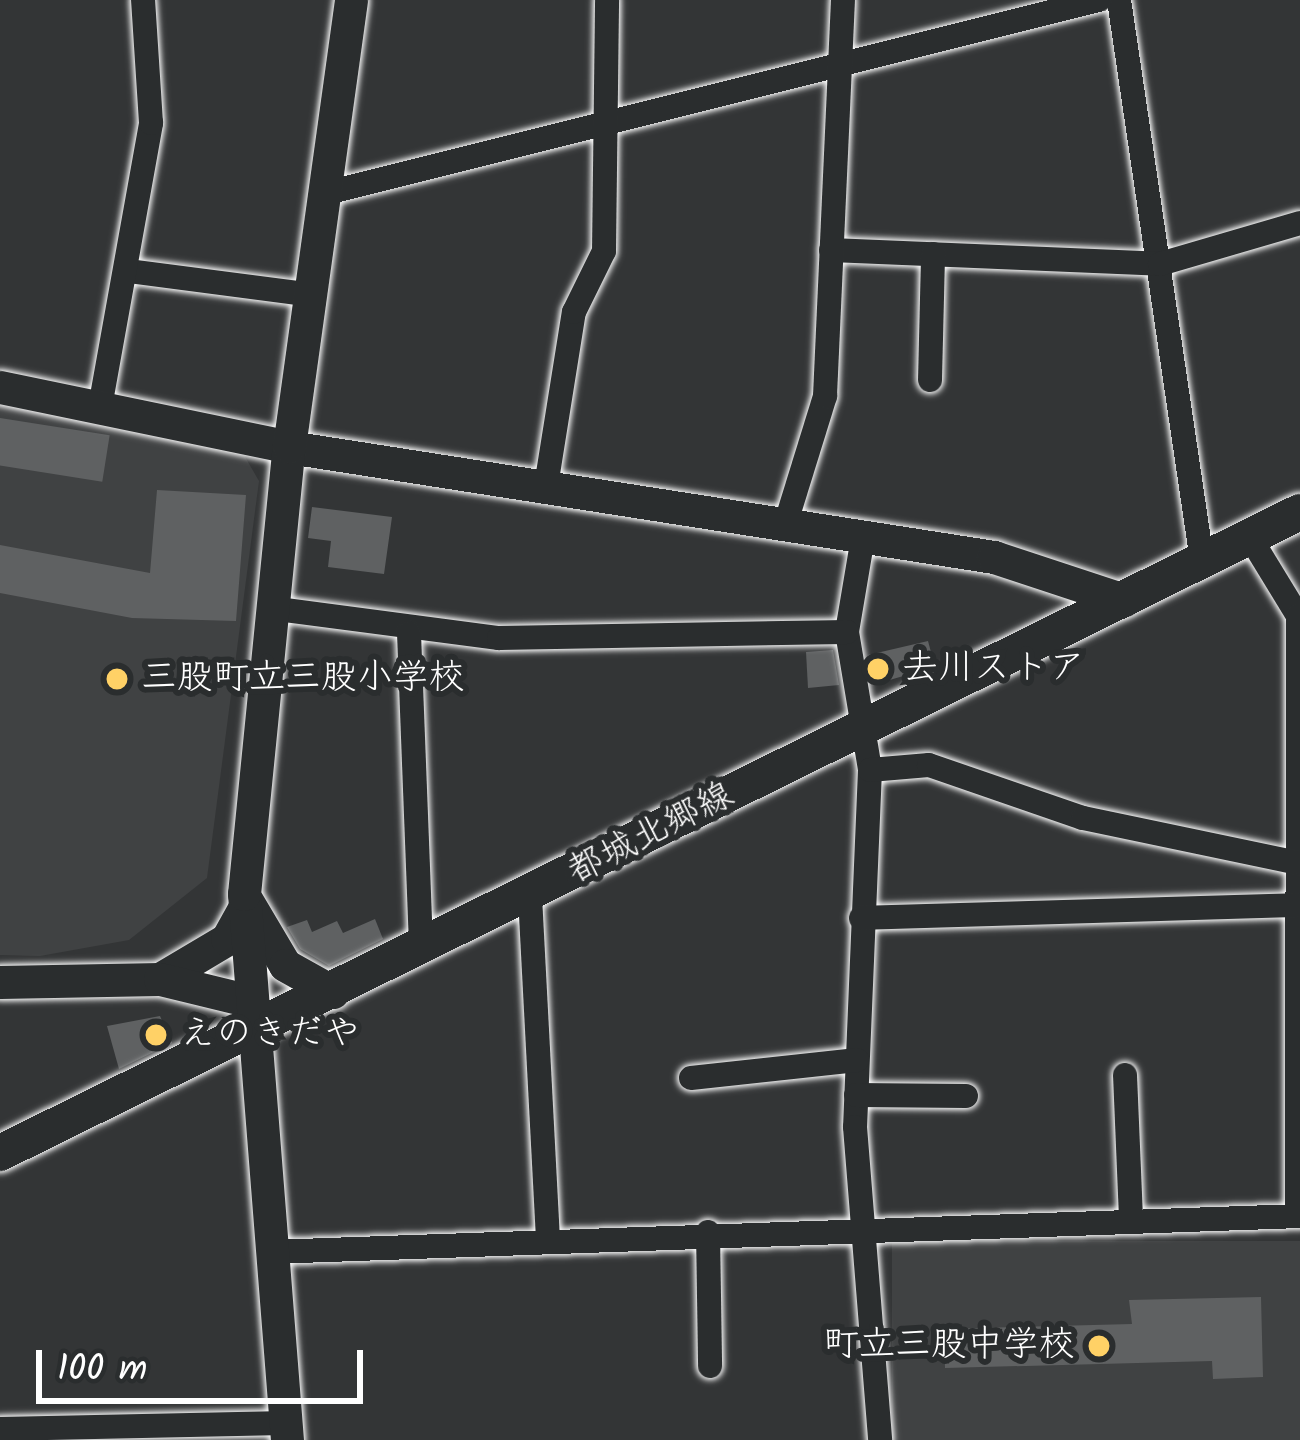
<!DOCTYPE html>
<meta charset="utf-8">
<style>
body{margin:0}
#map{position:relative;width:1300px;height:1440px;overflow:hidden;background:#333536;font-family:Kalam,"Klee One",sans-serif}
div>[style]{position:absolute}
.built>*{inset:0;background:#404243;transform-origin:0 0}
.building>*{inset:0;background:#5f6162;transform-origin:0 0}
.roads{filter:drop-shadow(0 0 3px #fff) drop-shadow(0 0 3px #fff)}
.street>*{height:24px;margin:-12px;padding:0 12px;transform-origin:12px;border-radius:12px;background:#2a2d2e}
.secondary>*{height:33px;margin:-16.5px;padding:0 16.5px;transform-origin:16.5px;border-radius:16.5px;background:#2a2d2e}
.primary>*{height:36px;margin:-18px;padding:0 18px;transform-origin:18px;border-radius:18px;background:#2a2d2e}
.dots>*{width:33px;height:33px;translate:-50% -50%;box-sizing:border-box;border:6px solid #2a2d2e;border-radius:50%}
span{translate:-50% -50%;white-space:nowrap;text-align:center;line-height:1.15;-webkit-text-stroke:12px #2a2d2e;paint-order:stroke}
.poi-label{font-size:36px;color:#fff}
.left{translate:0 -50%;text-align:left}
.right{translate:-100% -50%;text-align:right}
.street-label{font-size:36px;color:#fff}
.scale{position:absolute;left:36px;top:1350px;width:327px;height:54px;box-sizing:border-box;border:6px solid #fff;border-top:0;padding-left:15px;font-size:36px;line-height:42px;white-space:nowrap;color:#fff;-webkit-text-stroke:9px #2a2d2e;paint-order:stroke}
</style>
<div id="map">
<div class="built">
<i style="clip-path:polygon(0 405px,241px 450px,259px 481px,207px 878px,129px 940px,40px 956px,0 955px)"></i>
<i style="left:1300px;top:1241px;width:199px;height:408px;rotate:90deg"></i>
</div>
<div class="building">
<i style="left:0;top:418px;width:111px;height:47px;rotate:9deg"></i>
<i style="clip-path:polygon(157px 490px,246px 495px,236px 621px,132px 618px,0 593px,0 545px,150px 573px)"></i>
<i style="clip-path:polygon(312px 507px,392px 517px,384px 574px,328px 567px,331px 541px,308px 538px)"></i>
<i style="clip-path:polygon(928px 641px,935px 667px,872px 685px,868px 655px)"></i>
<i style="clip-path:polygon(833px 650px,839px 685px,808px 688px,806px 652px)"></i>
<i style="clip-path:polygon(375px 919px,383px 939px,329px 966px,300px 949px,287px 927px,307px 920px,312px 932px,337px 921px,343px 933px)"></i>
<i style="clip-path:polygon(160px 1016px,172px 1043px,119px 1069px,107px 1026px)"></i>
<i style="clip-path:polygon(1261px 1297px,1263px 1377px,1213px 1379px,1212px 1361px,945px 1368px,944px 1329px,1132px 1324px,1129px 1300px)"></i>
</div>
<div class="roads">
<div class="street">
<i style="left:1119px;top:0;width:567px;rotate:81.58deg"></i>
<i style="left:331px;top:192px;width:792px;rotate:-14.04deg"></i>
<i style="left:831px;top:250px;width:329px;rotate:2.4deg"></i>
<i style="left:1160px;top:264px;width:146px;rotate:-16.3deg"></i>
<i style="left:128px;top:271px;width:188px;rotate:7.4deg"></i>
<i style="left:930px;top:380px;width:126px;rotate:-88.6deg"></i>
<i style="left:100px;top:407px;width:289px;rotate:-79.8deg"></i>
<i style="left:151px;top:123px;width:123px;rotate:-93.7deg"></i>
<i style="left:546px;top:486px;width:176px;rotate:-80.9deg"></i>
<i style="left:574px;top:312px;width:68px;rotate:-63.8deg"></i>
<i style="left:604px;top:251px;width:251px;rotate:-89.3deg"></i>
<i style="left:787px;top:519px;width:129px;rotate:-72.8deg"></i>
<i style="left:825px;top:396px;width:396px;rotate:-87.4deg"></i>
<i style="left:863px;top:537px;width:96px;rotate:99.6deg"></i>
<i style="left:847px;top:632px;width:140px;rotate:80.5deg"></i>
<i style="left:870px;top:770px;width:357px;rotate:92.4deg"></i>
<i style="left:855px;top:1127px;width:314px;rotate:85.4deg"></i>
<i style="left:1251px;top:539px;width:90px;rotate:58.6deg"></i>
<i style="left:1298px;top:616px;width:600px;rotate:90.1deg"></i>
<i style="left:270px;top:608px;width:231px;rotate:7.5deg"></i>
<i style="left:499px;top:638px;width:348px;rotate:-1deg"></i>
<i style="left:409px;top:633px;width:315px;rotate:87.8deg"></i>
<i style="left:870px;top:770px;width:59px;rotate:-4.8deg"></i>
<i style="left:929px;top:765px;width:163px;rotate:19deg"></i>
<i style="left:1083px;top:818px;width:220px;rotate:11.8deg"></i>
<i style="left:530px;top:896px;width:346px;rotate:87deg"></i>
<i style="left:861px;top:918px;width:439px;rotate:-1.7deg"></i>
<i style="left:1125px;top:1075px;width:145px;rotate:87.6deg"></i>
<i style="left:691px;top:1078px;width:167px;rotate:-6.2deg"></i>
<i style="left:856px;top:1095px;width:110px;rotate:0.5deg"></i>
<i style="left:708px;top:1232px;width:134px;rotate:89.1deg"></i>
<i style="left:270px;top:1252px;width:1031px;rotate:-2deg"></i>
<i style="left:0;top:1429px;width:285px;rotate:-1.2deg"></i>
</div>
<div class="secondary">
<i style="left:0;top:387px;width:295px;rotate:11.7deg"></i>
<i style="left:289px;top:447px;width:714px;rotate:8.87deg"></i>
<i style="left:994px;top:557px;width:137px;rotate:18.3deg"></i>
<i style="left:247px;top:901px;width:74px;rotate:59.3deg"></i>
<i style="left:285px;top:965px;width:55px;rotate:29.4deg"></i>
<i style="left:160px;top:979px;width:78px;rotate:-30.8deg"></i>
<i style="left:227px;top:939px;width:33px;rotate:-61deg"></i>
<i style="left:0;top:982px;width:160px;rotate:-1.1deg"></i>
<i style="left:160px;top:979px;width:93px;rotate:13.7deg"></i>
<i style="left:287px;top:1440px;width:548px;rotate:-94.5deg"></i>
<i style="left:244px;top:894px;width:449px;rotate:-84.3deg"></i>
<i style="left:289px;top:447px;width:451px;rotate:-82.1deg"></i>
</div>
<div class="primary">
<i style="left:0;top:1153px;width:1449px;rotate:-26.25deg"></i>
</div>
</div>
<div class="dots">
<i style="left:878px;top:669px;background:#ffd166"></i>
<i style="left:117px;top:679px;background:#ffd166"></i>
<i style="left:156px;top:1035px;background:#ffd166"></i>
<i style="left:1099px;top:1346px;background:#ffd166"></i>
</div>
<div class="poi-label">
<span class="left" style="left:902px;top:669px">去川ストア</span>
<span class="left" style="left:141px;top:679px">三股町立三股小学校</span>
<span class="left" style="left:180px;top:1035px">えのきだや</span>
<span class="right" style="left:1075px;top:1346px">町立三股中学校</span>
</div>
<div class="street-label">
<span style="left:651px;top:834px;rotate:-27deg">都城北郷線</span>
</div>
<div class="scale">100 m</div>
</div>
